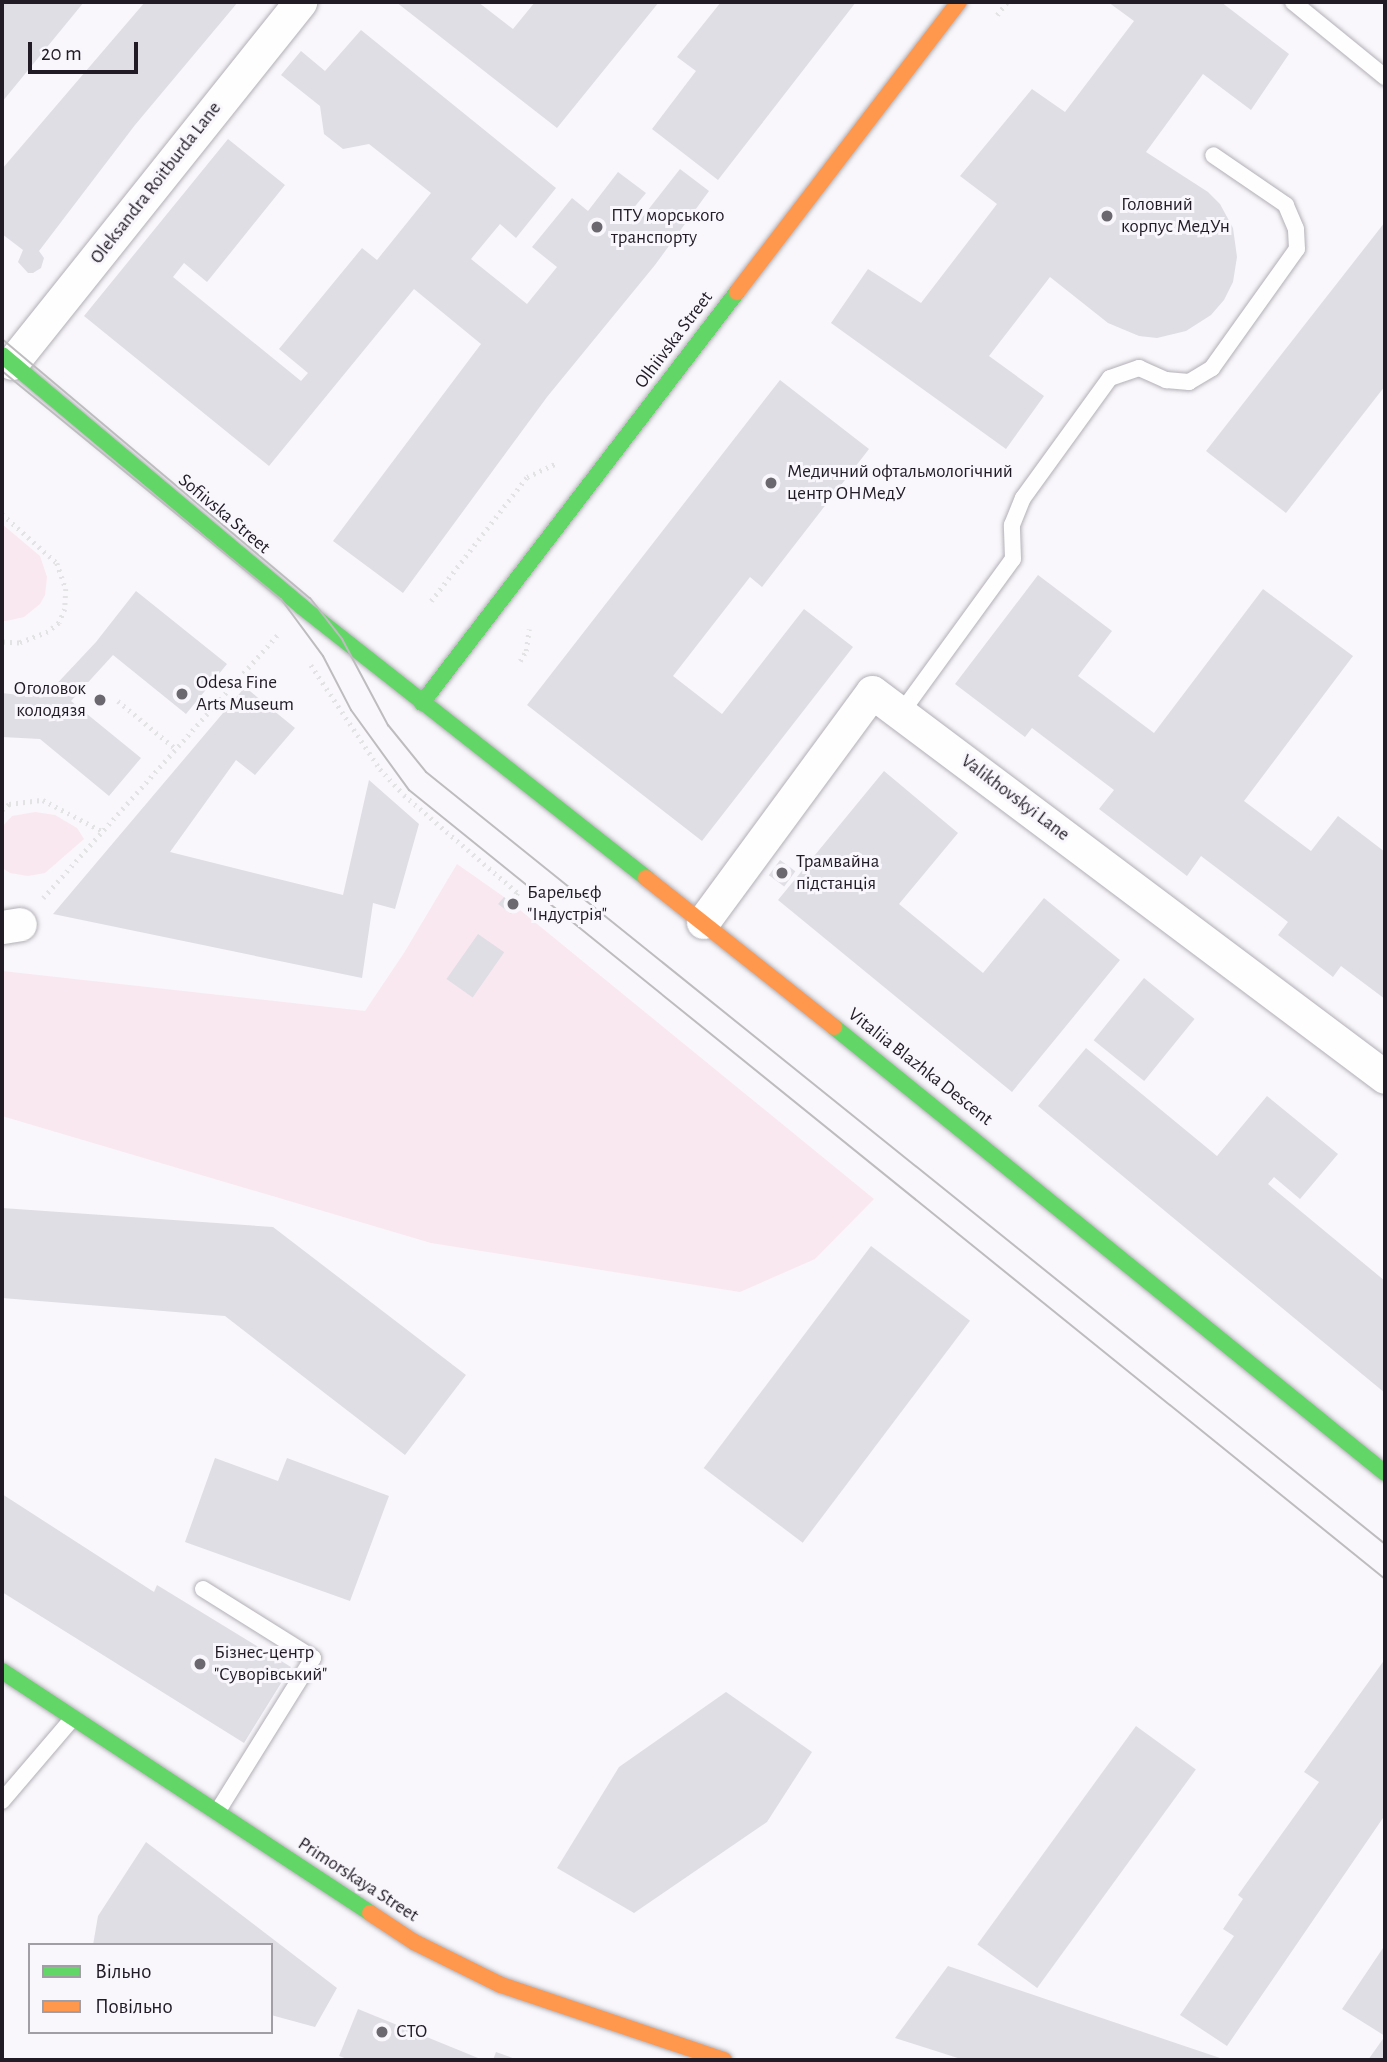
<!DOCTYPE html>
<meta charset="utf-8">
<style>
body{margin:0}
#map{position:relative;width:1387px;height:2062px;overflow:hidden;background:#f9f7fb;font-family:"Alegreya Sans",sans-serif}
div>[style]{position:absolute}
.green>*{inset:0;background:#fae8f0}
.building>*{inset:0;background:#dfdee5;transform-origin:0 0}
.path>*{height:4.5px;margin-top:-2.25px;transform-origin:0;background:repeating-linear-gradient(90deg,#e3e2e4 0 2px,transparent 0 7px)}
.roads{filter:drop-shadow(0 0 2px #b2afb6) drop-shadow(0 0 2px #b2afb6)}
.lane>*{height:16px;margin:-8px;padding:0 8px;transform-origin:8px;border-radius:8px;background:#fefefe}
.street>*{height:33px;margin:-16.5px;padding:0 16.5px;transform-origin:16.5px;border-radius:16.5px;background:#fefefe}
.fast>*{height:16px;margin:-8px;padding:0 8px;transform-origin:8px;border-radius:8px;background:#63d668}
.slow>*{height:16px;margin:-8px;padding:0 8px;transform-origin:8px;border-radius:8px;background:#ff974d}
.tram>*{height:2px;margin:-1px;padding:0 1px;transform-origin:1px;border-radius:1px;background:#bebcbf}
.dots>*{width:19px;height:19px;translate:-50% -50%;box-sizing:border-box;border:4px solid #f9f6fc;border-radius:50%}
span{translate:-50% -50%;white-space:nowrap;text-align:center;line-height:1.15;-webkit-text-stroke:6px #f9f6fc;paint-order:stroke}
.street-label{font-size:19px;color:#201b25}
.poi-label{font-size:19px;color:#201b25}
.left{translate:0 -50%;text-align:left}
.right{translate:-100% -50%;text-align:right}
.frame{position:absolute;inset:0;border:4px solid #201b25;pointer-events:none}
.legend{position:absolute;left:28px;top:1943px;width:245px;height:91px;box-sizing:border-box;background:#f9f6fc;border:2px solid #a29ea6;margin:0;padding:9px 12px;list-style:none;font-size:21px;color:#201b25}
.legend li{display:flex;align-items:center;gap:14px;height:35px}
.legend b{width:35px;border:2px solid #a29ea6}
.scale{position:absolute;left:28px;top:42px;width:110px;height:32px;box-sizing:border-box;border:4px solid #201b25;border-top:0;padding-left:9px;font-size:21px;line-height:24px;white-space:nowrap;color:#201b25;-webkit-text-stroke:5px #f9f6fc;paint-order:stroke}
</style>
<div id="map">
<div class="green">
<i style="clip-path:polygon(2px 524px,40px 556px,47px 577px,45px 595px,40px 604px,24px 617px,6px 621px,2px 621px)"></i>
<i style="clip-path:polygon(35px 812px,55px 815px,77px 828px,84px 839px,45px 873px,28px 876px,10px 873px,2px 868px,2px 827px,12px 816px)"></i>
<i style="clip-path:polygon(457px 864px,504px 897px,874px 1199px,815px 1259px,740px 1292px,431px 1243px,2px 1116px,2px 971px,365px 1011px,404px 953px)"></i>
</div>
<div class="building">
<i style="clip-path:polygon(2px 2px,84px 2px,2px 102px)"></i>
<i style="clip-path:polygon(145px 2px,238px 2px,135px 125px,39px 251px,44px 258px,41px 268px,33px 273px,28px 273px,18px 262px,23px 250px,2px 234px,2px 169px)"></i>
<i style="clip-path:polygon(396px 2px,478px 2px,513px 29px,535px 2px,659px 2px,557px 128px)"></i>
<i style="clip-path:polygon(721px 2px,856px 2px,718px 180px,652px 129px,696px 71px,677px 57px)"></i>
<i style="clip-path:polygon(1108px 2px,1221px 2px,1289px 54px,1251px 110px,1203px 74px,1146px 152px,1208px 192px,1220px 204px,1233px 228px,1237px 257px,1233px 282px,1224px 300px,1211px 315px,1186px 331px,1157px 338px,1139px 336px,1108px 323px,1050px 277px,989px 356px,1044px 396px,1006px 449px,831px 323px,868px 269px,921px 303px,997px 204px,960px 176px,1032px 89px,1065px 112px,1134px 21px)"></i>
<i style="clip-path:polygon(361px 30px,556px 188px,516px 238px,500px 224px,471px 259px,527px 304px,557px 267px,532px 247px,572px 198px,588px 211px,618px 172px,646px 193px,627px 216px,637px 224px,680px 169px,709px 191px,655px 265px,547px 397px,403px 593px,333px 541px,481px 344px,414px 289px,269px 466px,84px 316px,228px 139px,285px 185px,207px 282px,184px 263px,173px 277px,301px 381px,308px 373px,279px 349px,362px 248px,377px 260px,431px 193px,369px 144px,343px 149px,324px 134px,320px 106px,281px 75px,301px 51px,325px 71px)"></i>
<i style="clip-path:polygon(1385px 222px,1385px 386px,1286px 513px,1206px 451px)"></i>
<i style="clip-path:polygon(780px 380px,869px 449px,762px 587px,750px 577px,673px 676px,722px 714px,804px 609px,853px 647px,702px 841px,527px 705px)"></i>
<i style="clip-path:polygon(1038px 575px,1112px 631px,1078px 676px,1154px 733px,1263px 589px,1353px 656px,1244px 801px,1311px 851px,1338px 816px,1385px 852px,1385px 999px,1341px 966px,1333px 977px,1278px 935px,1288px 922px,1201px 856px,1187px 876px,1099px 809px,1114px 790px,1032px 728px,1025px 737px,955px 684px)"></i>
<i style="clip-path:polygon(136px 591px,227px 664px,186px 714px,113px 655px,71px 701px,141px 758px,109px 796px,40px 739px,2px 737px,2px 693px,28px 696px,50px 691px,96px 642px)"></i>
<i style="clip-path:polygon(245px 687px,295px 728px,255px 775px,236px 760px,170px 852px,343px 895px,369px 780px,419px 824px,395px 909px,373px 903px,362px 978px,53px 914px)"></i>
<i style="clip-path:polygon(884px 771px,958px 833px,899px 904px,983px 973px,1044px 898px,1120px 960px,1012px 1092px,778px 900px)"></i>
<i style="left:780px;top:860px;width:19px;height:19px;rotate:36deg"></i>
<i style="clip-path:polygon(504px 897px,516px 908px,511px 914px,498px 904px)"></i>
<i style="left:478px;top:934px;width:32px;height:55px;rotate:35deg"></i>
<i style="left:1144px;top:978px;width:65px;height:80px;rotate:39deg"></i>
<i style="clip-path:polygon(1086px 1048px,1217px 1156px,1267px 1096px,1338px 1154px,1300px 1199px,1274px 1177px,1268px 1184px,1385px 1281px,1385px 1393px,1038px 1106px)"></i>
<i style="clip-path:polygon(2px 1208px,273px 1227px,466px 1375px,405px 1455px,225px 1316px,2px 1298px)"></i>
<i style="left:871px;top:1246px;width:124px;height:278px;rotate:37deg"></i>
<i style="clip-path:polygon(215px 1458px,278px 1481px,287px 1458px,389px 1496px,350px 1601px,185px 1542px)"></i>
<i style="clip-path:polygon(2px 1494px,154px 1592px,157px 1585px,291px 1667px,244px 1743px,2px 1592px)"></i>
<i style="clip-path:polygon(1385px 1659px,1385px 1815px,1227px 2046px,1180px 2015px,1234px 1936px,1223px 1929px,1243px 1899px,1238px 1895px,1319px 1782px,1304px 1772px)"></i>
<i style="clip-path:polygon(726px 1692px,812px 1752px,767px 1822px,634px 1913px,557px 1868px,619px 1767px)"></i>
<i style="left:1136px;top:1726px;width:74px;height:270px;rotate:36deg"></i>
<i style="clip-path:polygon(146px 1842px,337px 1988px,315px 2027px,271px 2015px,271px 1945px,93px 1945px,98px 1916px)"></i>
<i style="clip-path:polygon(1385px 1945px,1385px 2060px,1368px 2060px,1385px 2036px,1342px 2009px)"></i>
<i style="clip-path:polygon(948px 1966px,1146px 2033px,1226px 2060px,964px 2060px,895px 2038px)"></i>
<i style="clip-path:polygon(358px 2009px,483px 2060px,350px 2060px,339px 2056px)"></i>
<i style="clip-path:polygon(496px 2052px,518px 2060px,493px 2060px)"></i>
</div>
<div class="path">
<i style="left:997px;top:15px;width:16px;rotate:-52deg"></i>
<i style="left:2px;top:514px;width:74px;rotate:41.7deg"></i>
<i style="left:57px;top:563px;width:28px;rotate:71deg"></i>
<i style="left:66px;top:589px;width:20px;rotate:93deg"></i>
<i style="left:65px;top:609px;width:15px;rotate:113deg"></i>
<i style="left:59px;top:623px;width:14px;rotate:141deg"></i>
<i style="left:48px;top:632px;width:31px;rotate:159deg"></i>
<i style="left:19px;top:643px;width:17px;rotate:-177deg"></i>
<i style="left:431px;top:601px;width:157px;rotate:-52.3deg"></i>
<i style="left:527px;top:477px;width:33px;rotate:-25deg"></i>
<i style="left:520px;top:661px;width:12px;rotate:-59deg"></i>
<i style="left:526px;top:651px;width:22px;rotate:-82deg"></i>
<i style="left:311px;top:665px;width:125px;rotate:56.4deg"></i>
<i style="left:380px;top:769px;width:35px;rotate:47deg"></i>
<i style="left:404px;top:795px;width:150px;rotate:40.7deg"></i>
<i style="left:518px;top:893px;width:12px;rotate:125deg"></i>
<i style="left:118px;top:701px;width:75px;rotate:39.6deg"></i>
<i style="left:2px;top:810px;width:9px;rotate:-41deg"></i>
<i style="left:9px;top:804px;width:34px;rotate:-7deg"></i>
<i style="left:43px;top:800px;width:67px;rotate:27.7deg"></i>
<i style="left:43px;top:898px;width:352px;rotate:-48.3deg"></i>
</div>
<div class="roads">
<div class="lane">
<i style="left:1293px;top:2px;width:119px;rotate:39.2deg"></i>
<i style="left:901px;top:713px;width:190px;rotate:-54deg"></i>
<i style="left:1013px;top:559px;width:34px;rotate:-92deg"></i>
<i style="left:1012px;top:525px;width:29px;rotate:-68deg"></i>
<i style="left:1023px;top:498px;width:148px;rotate:-54.1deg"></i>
<i style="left:1110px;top:378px;width:31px;rotate:-19deg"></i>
<i style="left:1139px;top:368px;width:30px;rotate:24deg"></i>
<i style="left:1166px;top:380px;width:23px;rotate:5deg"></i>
<i style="left:1189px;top:382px;width:27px;rotate:-31deg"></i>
<i style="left:1212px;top:368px;width:146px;rotate:-54.5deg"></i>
<i style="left:1297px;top:249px;width:20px;rotate:-93deg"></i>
<i style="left:1296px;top:229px;width:26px;rotate:-113deg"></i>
<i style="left:1286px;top:205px;width:88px;rotate:-145.6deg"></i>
<i style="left:203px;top:1589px;width:130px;rotate:32.1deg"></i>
<i style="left:313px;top:1658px;width:181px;rotate:121.9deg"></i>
<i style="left:2px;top:1801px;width:109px;rotate:-49.5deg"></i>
</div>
<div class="street">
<i style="left:12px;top:363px;width:462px;rotate:-51.4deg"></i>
<i style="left:703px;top:922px;width:285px;rotate:-53.7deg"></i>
<i style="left:872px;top:692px;width:641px;rotate:36.89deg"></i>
<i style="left:2px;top:927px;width:18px;rotate:-9deg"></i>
</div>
<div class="fast">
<i style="left:2px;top:355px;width:392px;rotate:40deg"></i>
<i style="left:302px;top:607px;width:438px;rotate:38.2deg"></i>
<i style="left:422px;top:703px;width:518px;rotate:-52.53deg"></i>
<i style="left:834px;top:1027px;width:709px;rotate:38.99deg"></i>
<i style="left:2px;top:1671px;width:440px;rotate:33.3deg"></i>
</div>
<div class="slow">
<i style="left:737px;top:292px;width:365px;rotate:-52.6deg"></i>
<i style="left:646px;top:878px;width:240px;rotate:38.4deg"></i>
<i style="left:370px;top:1913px;width:53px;rotate:33.4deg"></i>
<i style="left:414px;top:1942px;width:97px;rotate:26.3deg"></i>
<i style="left:501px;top:1985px;width:235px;rotate:18.6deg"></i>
</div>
</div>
<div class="tram">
<i style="left:2px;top:339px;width:402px;rotate:40.1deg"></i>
<i style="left:310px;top:598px;width:52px;rotate:52deg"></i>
<i style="left:342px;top:639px;width:98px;rotate:61.9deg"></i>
<i style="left:388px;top:725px;width:60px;rotate:51deg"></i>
<i style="left:426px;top:772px;width:1231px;rotate:38.83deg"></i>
<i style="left:2px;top:371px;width:360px;rotate:39.3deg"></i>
<i style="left:281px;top:599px;width:71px;rotate:53.6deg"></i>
<i style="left:323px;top:656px;width:61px;rotate:62.6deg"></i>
<i style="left:351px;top:710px;width:99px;rotate:54.1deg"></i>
<i style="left:409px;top:790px;width:1255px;rotate:38.95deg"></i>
</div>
<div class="dots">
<i style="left:1107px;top:216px;background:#6c6870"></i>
<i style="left:597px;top:227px;background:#6c6870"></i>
<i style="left:771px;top:483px;background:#6c6870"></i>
<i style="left:182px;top:694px;background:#6c6870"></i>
<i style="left:100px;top:700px;background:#6c6870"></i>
<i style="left:782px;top:873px;background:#6c6870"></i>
<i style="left:513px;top:904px;background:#6c6870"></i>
<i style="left:200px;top:1664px;background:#6c6870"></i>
<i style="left:382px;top:2032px;background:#6c6870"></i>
</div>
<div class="street-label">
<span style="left:156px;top:183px;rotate:-52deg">Oleksandra Roitburda Lane</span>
<span style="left:674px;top:340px;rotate:-53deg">Olhiivska Street</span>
<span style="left:224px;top:514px;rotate:40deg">Sofiivska Street</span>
<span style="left:1015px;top:798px;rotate:37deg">Valikhovskyi Lane</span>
<span style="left:920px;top:1067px;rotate:38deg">Vitaliia Blazhka Descent</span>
<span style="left:358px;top:1880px;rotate:33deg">Primorskaya Street</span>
</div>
<div class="poi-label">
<span class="left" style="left:1121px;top:216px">Головний<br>корпус МедУн</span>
<span class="left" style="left:611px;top:227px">ПТУ морського<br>транспорту</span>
<span class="left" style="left:787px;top:483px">Медичний офтальмологічний<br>центр ОНМедУ</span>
<span class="left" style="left:196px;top:694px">Odesa Fine<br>Arts Museum</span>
<span class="right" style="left:86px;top:700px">Оголовок<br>колодязя</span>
<span class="left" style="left:796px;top:873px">Трамвайна<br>підстанція</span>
<span class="left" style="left:527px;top:904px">Барельєф<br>"Індустрія"</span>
<span class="left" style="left:214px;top:1664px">Бізнес-центр<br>"Суворівський"</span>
<span class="left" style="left:396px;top:2032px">СТО</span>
</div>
<div class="frame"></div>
<ul class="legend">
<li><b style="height:9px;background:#63d668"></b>Вільно</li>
<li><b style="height:9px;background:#ff974d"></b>Повільно</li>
</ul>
<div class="scale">20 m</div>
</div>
